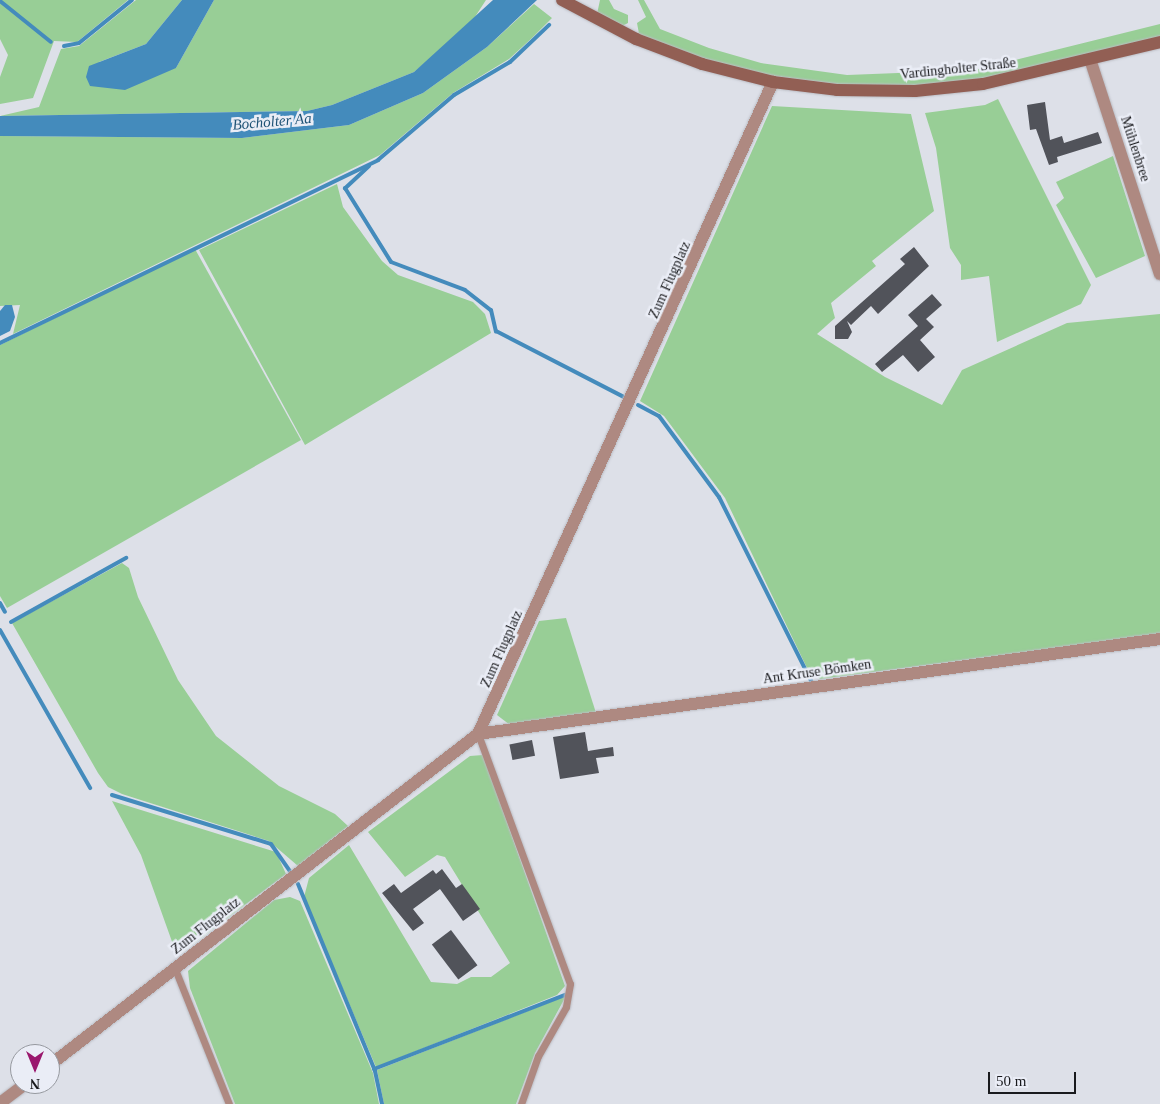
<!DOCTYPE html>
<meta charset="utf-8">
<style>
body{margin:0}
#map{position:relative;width:1160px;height:1104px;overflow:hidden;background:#dde0e8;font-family:"Times New Roman",serif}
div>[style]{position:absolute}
.green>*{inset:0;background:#98ce96}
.water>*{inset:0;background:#448bbc}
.stream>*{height:4px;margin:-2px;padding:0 2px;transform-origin:2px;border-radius:2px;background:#448bbc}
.building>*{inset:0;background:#51535a;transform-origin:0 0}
.roads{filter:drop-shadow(0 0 1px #babcc3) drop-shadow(0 0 1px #babcc3)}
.lane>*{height:7px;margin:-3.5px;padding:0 3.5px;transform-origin:3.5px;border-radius:3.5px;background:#ae8981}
.street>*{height:12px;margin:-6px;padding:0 6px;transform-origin:6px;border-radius:6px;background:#ae8981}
.secondary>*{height:12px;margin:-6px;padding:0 6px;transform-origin:6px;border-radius:6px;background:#925f54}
span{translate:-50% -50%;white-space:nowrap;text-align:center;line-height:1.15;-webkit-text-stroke:5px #eaedf6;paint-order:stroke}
.street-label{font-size:14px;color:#191a1d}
.water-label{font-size:15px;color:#1f5376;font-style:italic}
.north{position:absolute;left:10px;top:1044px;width:50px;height:50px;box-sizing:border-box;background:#eaedf6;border:1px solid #96999f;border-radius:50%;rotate:180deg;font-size:14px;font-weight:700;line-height:20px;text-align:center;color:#191a1d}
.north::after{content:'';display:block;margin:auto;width:18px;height:22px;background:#9a186e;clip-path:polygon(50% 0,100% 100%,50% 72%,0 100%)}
.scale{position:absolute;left:988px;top:1072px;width:88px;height:22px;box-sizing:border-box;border:2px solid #191a1d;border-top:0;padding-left:6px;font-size:15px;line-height:18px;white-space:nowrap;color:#191a1d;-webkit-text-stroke:4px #eaedf6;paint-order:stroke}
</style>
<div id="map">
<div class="green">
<i style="clip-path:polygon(0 0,128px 0,77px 42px,54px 41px,33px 98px,0 104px,0 77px,8px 55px,0 39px)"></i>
<i style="clip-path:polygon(136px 0,182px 0,146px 44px,99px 62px,176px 68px,214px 0,486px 0,469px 26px,414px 72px,332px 105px,307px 111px,0 116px,39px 107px,61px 49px,79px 46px)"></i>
<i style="clip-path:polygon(600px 0,609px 0,614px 9px,628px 15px,628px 23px,622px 26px,597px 14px)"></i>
<i style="clip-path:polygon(638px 0,644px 0,660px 29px,709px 48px,761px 63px,847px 75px,975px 70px,1160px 24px,1160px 37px,1025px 72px,931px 85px,854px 86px,767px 75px,713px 62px,639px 34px,637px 23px,646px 17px)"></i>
<i style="clip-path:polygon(534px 4px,552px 18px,532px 38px,509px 59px,453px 93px,380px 155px,13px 334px,20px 305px,0 306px,0 136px,242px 138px,349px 125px,423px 93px,487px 47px)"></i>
<i style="clip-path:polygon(998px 99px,1091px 285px,1081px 304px,997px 342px,989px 276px,961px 280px,961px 265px,950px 248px,936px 148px,925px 113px,985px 105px)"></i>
<i style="clip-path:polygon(772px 106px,911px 114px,934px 211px,872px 261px,876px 266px,831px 303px,835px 318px,817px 334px,885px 377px,942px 405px,962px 370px,1067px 323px,1160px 314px,1160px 634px,820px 679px,808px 670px,725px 498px,664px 416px,640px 401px)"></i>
<i style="clip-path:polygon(1113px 156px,1145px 256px,1096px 278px,1056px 205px,1064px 198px,1056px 182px)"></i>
<i style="clip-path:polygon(337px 184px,343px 207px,382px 261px,398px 275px,473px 302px,485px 314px,491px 333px,305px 445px,199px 250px)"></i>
<i style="clip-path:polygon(195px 249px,301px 440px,7px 608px,0 596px,0 345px)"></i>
<i style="clip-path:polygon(122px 563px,129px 568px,138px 597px,178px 680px,216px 736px,279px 786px,335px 814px,348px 826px,298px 866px,269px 841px,122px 794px,108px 787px,98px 773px,12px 623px)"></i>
<i style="clip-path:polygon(566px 618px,596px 713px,510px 725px,497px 715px,539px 621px)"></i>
<i style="clip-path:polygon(483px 755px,565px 986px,557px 995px,376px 1067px,304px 897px,309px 878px,349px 845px,431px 982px,457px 984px,471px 977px,491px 977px,510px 963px,445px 857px,437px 855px,405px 877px,368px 832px,470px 756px)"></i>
<i style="clip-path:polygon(112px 801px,276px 852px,286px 874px,181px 953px,175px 950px,141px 855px)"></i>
<i style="clip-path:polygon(290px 897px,300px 901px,373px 1073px,379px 1104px,235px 1104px,190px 988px,188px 971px,274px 900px)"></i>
<i style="clip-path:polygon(566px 996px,535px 1053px,516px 1104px,384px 1104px,377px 1070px)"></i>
</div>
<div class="water">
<i style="clip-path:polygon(182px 0,214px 0,176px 68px,125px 90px,90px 86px,86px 77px,89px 66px,146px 44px)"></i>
<i style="clip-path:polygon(493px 0,537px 0,487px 47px,423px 93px,349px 125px,242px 138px,0 136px,0 116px,307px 111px,332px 105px,414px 72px)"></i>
<i style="clip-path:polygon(5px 305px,12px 305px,15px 317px,10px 331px,0 336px,0 311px)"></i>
</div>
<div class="stream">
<i style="left:0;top:1px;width:65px;rotate:38.8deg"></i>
<i style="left:64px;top:46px;width:15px;rotate:-11deg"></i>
<i style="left:79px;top:43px;width:68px;rotate:-39.1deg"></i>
<i style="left:369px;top:166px;width:33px;rotate:137deg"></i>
<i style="left:345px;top:188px;width:87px;rotate:58.1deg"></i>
<i style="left:391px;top:262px;width:79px;rotate:20.7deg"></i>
<i style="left:465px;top:290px;width:33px;rotate:38deg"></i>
<i style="left:491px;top:310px;width:22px;rotate:77deg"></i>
<i style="left:496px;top:331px;width:148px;rotate:27.3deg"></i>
<i style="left:0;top:343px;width:420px;rotate:-25.8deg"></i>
<i style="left:378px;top:160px;width:100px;rotate:-40.5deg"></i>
<i style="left:454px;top:95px;width:65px;rotate:-30.5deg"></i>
<i style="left:510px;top:62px;width:54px;rotate:-43.5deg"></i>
<i style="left:638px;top:405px;width:24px;rotate:28deg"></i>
<i style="left:659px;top:416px;width:101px;rotate:53.5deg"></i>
<i style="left:719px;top:497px;width:206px;rotate:63.4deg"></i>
<i style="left:0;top:603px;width:10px;rotate:61deg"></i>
<i style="left:11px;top:622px;width:132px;rotate:-29.1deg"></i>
<i style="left:0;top:630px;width:182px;rotate:60.3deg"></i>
<i style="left:112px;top:795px;width:166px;rotate:17.1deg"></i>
<i style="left:271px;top:844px;width:33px;rotate:55deg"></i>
<i style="left:298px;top:884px;width:202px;rotate:67.6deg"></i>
<i style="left:375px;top:1071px;width:34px;rotate:78deg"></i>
<i style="left:374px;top:1069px;width:205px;rotate:-21.2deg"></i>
</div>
<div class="building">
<i style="clip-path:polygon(1045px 102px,1050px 140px,1062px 136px,1064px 143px,1098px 132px,1102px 143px,1057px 157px,1058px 162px,1049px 165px,1036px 129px,1030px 130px,1027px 105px)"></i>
<i style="clip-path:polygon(914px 247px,929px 266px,878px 314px,871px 306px,851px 325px,847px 321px,852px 332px,848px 339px,835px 339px,835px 326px,905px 264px,900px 259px)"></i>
<i style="clip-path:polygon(932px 294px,942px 305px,926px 319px,934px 327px,920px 340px,935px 357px,918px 372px,903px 355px,882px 372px,875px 364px,918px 326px,908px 315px)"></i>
<i style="clip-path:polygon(585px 732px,588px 751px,613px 747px,614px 756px,596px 758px,599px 773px,560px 779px,553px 737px)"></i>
<i style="left:532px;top:740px;width:16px;height:23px;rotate:79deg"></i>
<i style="clip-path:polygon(442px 869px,456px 888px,462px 884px,480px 909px,463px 921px,440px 889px,413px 909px,424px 923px,413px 931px,382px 893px,394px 884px,401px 893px,433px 870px,436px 874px)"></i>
<i style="left:451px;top:930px;width:44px;height:24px;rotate:53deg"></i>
</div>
<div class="roads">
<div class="lane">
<i style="left:478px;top:734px;width:266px;rotate:69.8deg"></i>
<i style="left:570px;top:984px;width:23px;rotate:100deg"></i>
<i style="left:566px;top:1007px;width:56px;rotate:119.7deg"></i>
<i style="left:538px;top:1056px;width:51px;rotate:109.5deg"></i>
<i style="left:175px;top:969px;width:145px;rotate:68.2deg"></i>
</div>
<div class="street">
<i style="left:1091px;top:62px;width:223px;rotate:72deg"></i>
<i style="left:478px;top:734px;width:689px;rotate:-7.93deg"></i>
<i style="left:50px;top:1065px;width:541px;rotate:-37.72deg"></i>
<i style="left:478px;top:734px;width:716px;rotate:-65.66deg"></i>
<i style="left:0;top:1103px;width:31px;rotate:-37deg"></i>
</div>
<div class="secondary">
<i style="left:562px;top:0;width:84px;rotate:27.8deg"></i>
<i style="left:636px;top:39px;width:71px;rotate:20.7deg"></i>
<i style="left:702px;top:64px;width:73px;rotate:14.2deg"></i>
<i style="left:773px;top:82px;width:64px;rotate:7.1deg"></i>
<i style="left:837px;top:90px;width:78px;rotate:0.7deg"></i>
<i style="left:915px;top:91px;width:68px;rotate:-5.9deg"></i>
<i style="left:983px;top:84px;width:182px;rotate:-13.3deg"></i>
</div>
</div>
<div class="street-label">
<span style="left:958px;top:69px;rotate:-6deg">Vardingholter Straße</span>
<span style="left:1135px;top:149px;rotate:72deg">Mühlenbree</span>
<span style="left:670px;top:280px;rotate:-66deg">Zum Flugplatz</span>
<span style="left:502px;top:649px;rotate:-66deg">Zum Flugplatz</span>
<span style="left:817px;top:672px;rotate:-8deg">Ant Kruse Bömken</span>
<span style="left:206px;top:926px;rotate:-38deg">Zum Flugplatz</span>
</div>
<div class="water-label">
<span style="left:272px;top:122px;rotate:-5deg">Bocholter Aa</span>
</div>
<div class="north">N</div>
<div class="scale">50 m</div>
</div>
